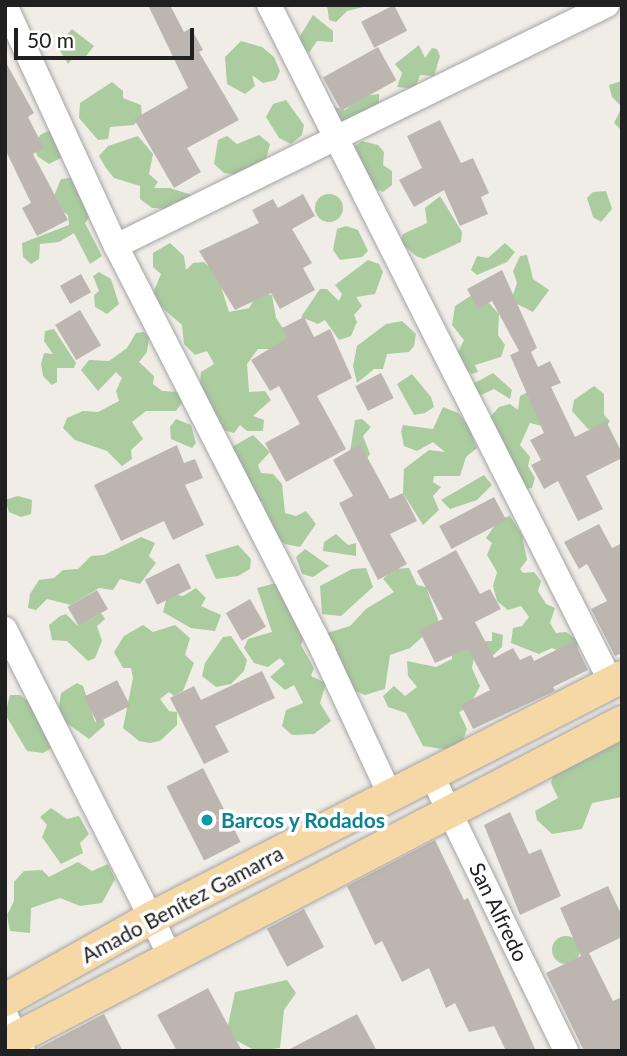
<!DOCTYPE html>
<meta charset="utf-8">
<style>
body{margin:0}
#map{position:relative;width:627px;height:1056px;overflow:hidden;background:#f0ede7;font-family:Lato,sans-serif}
div>[style]{position:absolute}
.forest>*{inset:0;background:#aacc9f}
.round{border-radius:50%}
.building>*{inset:0;background:#bdb6b0;transform-origin:0 0}
.roads{filter:drop-shadow(0 0 2px #a4a4a4) drop-shadow(0 0 2px #a4a4a4)}
.minor>*{height:24px;margin:-12px;padding:0 12px;transform-origin:12px;border-radius:12px;background:#fff}
.major>*{height:32px;margin:-16px;padding:0 16px;transform-origin:16px;border-radius:16px;background:#f6d8a6}
.dots>*{width:19px;height:19px;translate:-50% -50%;box-sizing:border-box;border:4px solid #fff;border-radius:50%}
span{translate:-50% -50%;white-space:nowrap;text-align:center;line-height:1.15;-webkit-text-stroke:7px #fff;paint-order:stroke}
.culture-label{font-size:21px;color:#0d838f;font-weight:700}
.left{translate:0 -50%;text-align:left}
.street-label{font-size:21px;color:#202020}
.frame{position:absolute;inset:0;border:7px solid #202020;pointer-events:none}
.scale{position:absolute;left:14px;top:28px;width:180px;height:32px;box-sizing:border-box;border:4px solid #202020;border-top:0;padding-left:9px;font-size:21px;line-height:24px;white-space:nowrap;color:#202020;-webkit-text-stroke:5px #fff;paint-order:stroke}
</style>
<div id="map">
<div class="forest">
<i style="clip-path:polygon(327px 5px,371px 5px,347px 11px,336px 22px,329px 20px)"></i>
<i style="clip-path:polygon(313px 15px,333px 31px,333px 42px,317px 41px,309px 53px,297px 41px)"></i>
<i style="clip-path:polygon(72px 29px,94px 46px,86px 56px,74px 56px,68px 64px,57px 46px)"></i>
<i style="clip-path:polygon(241px 41px,262px 47px,274px 57px,280px 71px,276px 80px,263px 83px,252px 75px,255px 86px,245px 94px,227px 84px,225px 57px)"></i>
<i style="clip-path:polygon(419px 45px,425px 58px,432px 48px,437px 49px,440px 56px,434px 76px,420px 75px,415px 89px,397px 87px,402px 73px,395px 64px)"></i>
<i style="clip-path:polygon(622px 68px,622px 131px,614px 123px,622px 107px,612px 97px,609px 85px,621px 81px)"></i>
<i style="clip-path:polygon(112px 82px,123px 91px,123px 98px,141px 105px,142px 115px,134px 125px,110px 127px,108px 139px,98px 140px,79px 118px,80px 103px)"></i>
<i style="clip-path:polygon(379px 94px,379px 107px,342px 123px,328px 105px,345px 110px,363px 96px)"></i>
<i style="clip-path:polygon(286px 100px,304px 125px,302px 135px,291px 144px,279px 138px,266px 117px,273px 104px)"></i>
<i style="clip-path:polygon(51px 130px,68px 154px,49px 164px,37px 156px,35px 146px,40px 135px)"></i>
<i style="clip-path:polygon(259px 135px,270px 144px,266px 160px,237px 175px,224px 173px,214px 164px,218px 140px,227px 136px,237px 144px)"></i>
<i style="clip-path:polygon(138px 136px,153px 154px,149px 174px,158px 182px,154px 188px,170px 188px,192px 195px,186px 207px,174px 202px,168px 209px,152px 208px,140px 199px,140px 186px,114px 178px,106px 168px,99px 156px,108px 146px)"></i>
<i style="clip-path:polygon(362px 141px,378px 145px,384px 152px,383px 165px,392px 171px,392px 185px,383px 192px,376px 189px,350px 150px)"></i>
<i style="clip-path:polygon(75px 177px,95px 210px,85px 223px,102px 256px,90px 264px,74px 233px,59px 242px,40px 244px,39px 259px,31px 264px,23px 257px,22px 243px,69px 225px,68px 215px,51px 203px,61px 179px)"></i>
<i style="clip-path:polygon(606px 191px,612px 209px,601px 222px,593px 217px,587px 198px,593px 192px)"></i>
<i class="round" style="left:315px;top:194px;width:28px;height:28px"></i>
<i style="clip-path:polygon(440px 196px,462px 232px,461px 242px,424px 259px,416px 256px,400px 242px,403px 234px,427px 223px,425px 208px)"></i>
<i style="clip-path:polygon(346px 226px,358px 230px,368px 251px,362px 257px,340px 260px,333px 250px,337px 229px)"></i>
<i style="clip-path:polygon(170px 243px,184px 256px,186px 270px,193px 263px,204px 262px,218px 277px,229px 312px,249px 308px,258px 293px,272px 295px,276px 318px,289px 337px,276px 349px,258px 349px,247px 364px,249px 392px,265px 391px,271px 400px,253px 416px,264px 420px,263px 431px,247px 431px,240px 425px,234px 433px,227px 431px,211px 424px,198px 405px,201px 372px,214px 364px,207px 351px,195px 355px,184px 344px,182px 325px,151px 298px,161px 274px,153px 267px,153px 253px)"></i>
<i style="clip-path:polygon(505px 243px,515px 252px,507px 262px,477px 275px,471px 270px,477px 256px,488px 258px)"></i>
<i style="clip-path:polygon(527px 255px,533px 279px,549px 290px,533px 312px,511px 301px,517px 283px,513px 271px,520px 256px)"></i>
<i style="clip-path:polygon(368px 260px,379px 264px,383px 272px,375px 294px,356px 297px,362px 306px,354px 315px,357px 322px,351px 336px,339px 340px,325px 320px,318px 324px,301px 317px,320px 289px,327px 289px,339px 301px,342px 294px,335px 285px)"></i>
<i style="clip-path:polygon(99px 272px,111px 279px,119px 304px,107px 314px,95px 307px,94px 295px,99px 291px,93px 276px)"></i>
<i style="clip-path:polygon(472px 295px,488px 302px,499px 314px,498px 335px,505px 345px,501px 357px,475px 365px,478px 372px,472px 374px,455px 358px,464px 340px,452px 325px,455px 306px)"></i>
<i style="clip-path:polygon(402px 321px,416px 334px,414px 346px,409px 352px,387px 354px,383px 369px,374px 369px,357px 383px,353px 366px,357px 346px,386px 324px)"></i>
<i style="clip-path:polygon(54px 329px,76px 363px,74px 368px,57px 368px,57px 382px,52px 385px,43px 376px,41px 364px,44px 353px,53px 354px,44px 341px,45px 331px)"></i>
<i style="clip-path:polygon(144px 332px,149px 338px,147px 352px,139px 362px,154px 376px,153px 384px,162px 391px,180px 392px,184px 400px,176px 411px,146px 411px,132px 422px,143px 439px,131px 450px,132px 459px,122px 466px,107px 451px,75px 440px,63px 428px,67px 418px,83px 411px,98px 412px,119px 401px,116px 391px,122px 378px,116px 372px,98px 391px,81px 370px,89px 360px,109px 361px,127px 348px,136px 333px)"></i>
<i style="clip-path:polygon(493px 373px,512px 390px,510px 399px,494px 389px,479px 396px,473px 384px)"></i>
<i style="clip-path:polygon(412px 374px,431px 397px,434px 407px,425px 413px,414px 415px,397px 384px)"></i>
<i style="clip-path:polygon(594px 386px,604px 394px,604px 415px,610px 421px,603px 431px,588px 429px,572px 411px,574px 400px)"></i>
<i style="clip-path:polygon(528px 392px,542px 426px,530px 423px,520px 445px,530px 457px,528px 466px,535px 478px,532px 488px,524px 489px,502px 439px,489px 431px,491px 416px,499px 407px,510px 404px,518px 410px,520px 396px)"></i>
<i style="clip-path:polygon(443px 407px,458px 413px,468px 425px,477px 448px,466px 457px,460px 476px,434px 476px,433px 482px,441px 487px,433px 496px,439px 510px,423px 525px,403px 493px,404px 469px,429px 450px,445px 452px,433px 442px,417px 451px,404px 446px,401px 431px,403px 425px,433px 429px)"></i>
<i style="clip-path:polygon(176px 419px,191px 425px,196px 443px,192px 448px,171px 439px,170px 427px)"></i>
<i style="clip-path:polygon(362px 419px,371px 427px,363px 436px,370px 454px,366px 460px,350px 452px,355px 420px)"></i>
<i style="clip-path:polygon(253px 435px,270px 452px,258px 465px,261px 473px,273px 474px,282px 484px,285px 513px,296px 516px,306px 511px,316px 524px,300px 547px,285px 544px,272px 534px,262px 501px,249px 502px,225px 451px)"></i>
<i style="clip-path:polygon(484px 475px,492px 485px,477px 500px,450px 509px,441px 500px)"></i>
<i style="clip-path:polygon(18px 496px,32px 500px,31px 514px,21px 517px,9px 512px,5px 500px)"></i>
<i style="clip-path:polygon(510px 516px,522px 535px,527px 560px,520px 569px,523px 573px,534px 572px,541px 581px,538px 591px,546px 604px,555px 608px,550px 623px,556px 633px,566px 632px,577px 640px,578px 650px,571px 656px,552px 648px,539px 654px,511px 643px,513px 628px,522px 626px,529px 617px,521px 606px,508px 610px,497px 601px,493px 586px,497px 572px,487px 555px,492px 543px,486px 538px,499px 519px)"></i>
<i style="clip-path:polygon(336px 534px,348px 545px,356px 543px,356px 556px,323px 551px,324px 542px)"></i>
<i style="clip-path:polygon(141px 537px,155px 543px,149px 556px,156px 563px,140px 584px,120px 579px,113px 590px,99px 588px,71px 605px,47px 599px,36px 610px,28px 608px,30px 594px,39px 580px,54px 578px,63px 570px,78px 569px,91px 556px,104px 555px)"></i>
<i style="clip-path:polygon(238px 545px,251px 559px,250px 569px,238px 576px,216px 579px,205px 555px)"></i>
<i style="clip-path:polygon(305px 549px,329px 566px,313px 577px,302px 574px,296px 557px)"></i>
<i style="clip-path:polygon(366px 568px,373px 587px,341px 616px,322px 614px,320px 586px,352px 569px)"></i>
<i style="clip-path:polygon(409px 568px,417px 585px,426px 587px,439px 622px,410px 648px,390px 655px,385px 689px,365px 695px,350px 689px,327px 633px,350px 626px,366px 609px,394px 592px,383px 579px,393px 569px)"></i>
<i style="clip-path:polygon(276px 583px,306px 633px,301px 645px,314px 668px,311px 676px,326px 683px,320px 703px,331px 721px,314px 734px,292px 735px,282px 726px,286px 710px,303px 703px,294px 685px,285px 690px,270px 677px,285px 664px,280px 658px,268px 667px,254px 663px,244px 648px,248px 639px,272px 632px,257px 588px)"></i>
<i style="clip-path:polygon(196px 588px,206px 598px,201px 606px,221px 615px,215px 631px,191px 628px,163px 612px,168px 593px,183px 596px)"></i>
<i style="clip-path:polygon(101px 613px,105px 619px,97px 626px,102px 641px,95px 658px,88px 661px,67px 641px,52px 640px,49px 625px,60px 616px,66px 614px,78px 626px)"></i>
<i style="clip-path:polygon(143px 625px,153px 632px,175px 625px,190px 638px,185px 655px,194px 663px,183px 691px,174px 696px,169px 692px,160px 699px,169px 711px,177px 712px,177px 725px,160px 741px,150px 743px,139px 741px,123px 728px,133px 678px,131px 668px,123px 668px,114px 652px,124px 636px)"></i>
<i style="clip-path:polygon(492px 632px,503px 635px,502px 647px,487px 661px,474px 657px,472px 668px,480px 686px,469px 707px,459px 712px,467px 729px,463px 741px,450px 750px,423px 746px,406px 713px,388px 707px,383px 696px,394px 686px,405px 696px,417px 687px,408px 676px,407px 661px,436px 667px,452px 659px,452px 641px,492px 641px)"></i>
<i style="clip-path:polygon(231px 636px,247px 660px,244px 671px,231px 684px,216px 687px,202px 676px,205px 663px,223px 637px)"></i>
<i style="clip-path:polygon(77px 683px,83px 686px,95px 722px,103px 718px,105px 725px,89px 739px,65px 722px,59px 708px,61px 693px)"></i>
<i style="clip-path:polygon(10px 695px,20px 695px,31px 704px,53px 747px,43px 753px,27px 751px,5px 714px)"></i>
<i style="clip-path:polygon(622px 728px,622px 797px,592px 803px,582px 829px,552px 834px,537px 820px,535px 811px,558px 798px,551px 783px,554px 772px,584px 760px,599px 740px)"></i>
<i style="clip-path:polygon(51px 808px,67px 819px,79px 816px,89px 834px,80px 843px,83px 853px,61px 864px,42px 837px,47px 825px,40px 817px)"></i>
<i style="clip-path:polygon(78px 862px,92px 871px,108px 864px,115px 879px,102px 903px,80px 906px,60px 898px,31px 908px,30px 933px,10px 931px,7px 915px,14px 901px,14px 882px,24px 871px,42px 870px,49px 877px)"></i>
<i class="round" style="left:552px;top:936px;width:28px;height:28px"></i>
<i style="clip-path:polygon(287px 980px,296px 993px,284px 1010px,280px 1048px,256px 1051px,226px 1035px,235px 992px)"></i>
</div>
<div class="building">
<i style="clip-path:polygon(148px 5px,170px 5px,184px 32px,191px 28px,203px 50px,199px 52px,239px 120px,187px 148px,201px 172px,174px 188px,134px 119px,188px 88px)"></i>
<i style="left:394px;top:5px;width:29px;height:37px;rotate:63deg"></i>
<i style="left:378px;top:47px;width:38px;height:63px;rotate:61deg"></i>
<i style="clip-path:polygon(5px 61px,34px 113px,28px 117px,44px 148px,33px 154px,68px 220px,37px 236px,22px 208px,31px 203px,5px 149px)"></i>
<i style="clip-path:polygon(440px 120px,461px 163px,473px 158px,489px 193px,481px 197px,488px 214px,460px 226px,444px 190px,414px 207px,399px 180px,422px 168px,407px 136px)"></i>
<i style="clip-path:polygon(303px 194px,315px 216px,292px 229px,312px 263px,303px 268px,315px 290px,280px 309px,271px 293px,235px 310px,199px 251px,259px 223px,252px 210px,273px 199px,278px 208px)"></i>
<i style="clip-path:polygon(502px 270px,537px 348px,531px 352px,538px 367px,550px 361px,561px 383px,551px 387px,575px 437px,606px 421px,622px 453px,622px 458px,586px 476px,603px 509px,578px 521px,558px 481px,544px 489px,531px 465px,541px 460px,530px 440px,544px 433px,510px 355px,519px 351px,492px 301px,478px 309px,467px 289px)"></i>
<i style="left:81px;top:274px;width:21px;height:24px;rotate:61deg"></i>
<i style="left:80px;top:310px;width:41px;height:29px;rotate:59deg"></i>
<i style="clip-path:polygon(304px 317px,314px 337px,330px 329px,352px 378px,317px 396px,346px 449px,286px 482px,265px 443px,300px 424px,279px 386px,270px 391px,251px 360px,287px 338px,282px 328px)"></i>
<i style="left:381px;top:373px;width:28px;height:29px;rotate:63deg"></i>
<i style="clip-path:polygon(360px 444px,390px 499px,403px 493px,417px 521px,390px 534px,407px 564px,378px 580px,339px 503px,353px 496px,333px 460px)"></i>
<i style="clip-path:polygon(177px 445px,184px 463px,195px 459px,203px 478px,185px 485px,204px 525px,173px 540px,164px 521px,121px 541px,94px 485px)"></i>
<i style="left:494px;top:497px;width:26px;height:62px;rotate:62deg"></i>
<i style="clip-path:polygon(599px 524px,612px 548px,622px 543px,622px 653px,615px 656px,591px 609px,607px 601px,587px 564px,579px 569px,564px 542px)"></i>
<i style="clip-path:polygon(456px 550px,480px 594px,490px 589px,501px 609px,475px 622px,494px 658px,513px 648px,520px 660px,531px 655px,534px 661px,574px 641px,588px 670px,553px 687px,555px 691px,473px 729px,461px 705px,490px 690px,468px 649px,435px 663px,419px 630px,443px 619px,417px 571px)"></i>
<i style="left:179px;top:563px;width:28px;height:38px;rotate:64deg"></i>
<i style="left:97px;top:590px;width:22px;height:34px;rotate:60deg"></i>
<i style="left:250px;top:599px;width:32px;height:28px;rotate:60deg"></i>
<i style="clip-path:polygon(262px 671px,275px 698px,215px 726px,229px 752px,204px 764px,170px 698px,194px 686px,201px 700px)"></i>
<i style="left:117px;top:680px;width:29px;height:37px;rotate:63deg"></i>
<i style="left:203px;top:768px;width:83px;height:41px;rotate:63deg"></i>
<i style="clip-path:polygon(510px 812px,529px 854px,541px 849px,561px 896px,520px 915px,484px 825px)"></i>
<i style="clip-path:polygon(435px 840px,464px 900px,468px 898px,536px 1051px,506px 1051px,494px 1026px,469px 1032px,455px 1003px,446px 1008px,429px 968px,402px 982px,382px 941px,375px 945px,347px 886px)"></i>
<i style="clip-path:polygon(608px 886px,622px 916px,622px 937px,589px 953px,613px 1001px,622px 997px,622px 1051px,584px 1051px,546px 973px,581px 956px,560px 908px)"></i>
<i style="left:304px;top:909px;width:43px;height:42px;rotate:62deg"></i>
<i style="clip-path:polygon(208px 988px,242px 1051px,177px 1051px,157px 1015px)"></i>
<i style="clip-path:polygon(104px 1014px,123px 1051px,38px 1051px,37px 1049px)"></i>
<i style="clip-path:polygon(357px 1014px,377px 1051px,286px 1051px)"></i>
</div>
<div class="roads">
<div class="minor">
<i style="left:5px;top:5px;width:265px;rotate:65.3deg"></i>
<i style="left:116px;top:246px;width:455px;rotate:62.9deg"></i>
<i style="left:323px;top:651px;width:159px;rotate:65deg"></i>
<i style="left:269px;top:5px;width:758px;rotate:63.2deg"></i>
<i style="left:116px;top:246px;width:547px;rotate:-26.14deg"></i>
<i style="left:5px;top:629px;width:368px;rotate:63.2deg"></i>
<i style="left:431px;top:774px;width:308px;rotate:64deg"></i>
<i style="left:5px;top:1014px;width:41px;rotate:64.1deg"></i>
</div>
<div class="major">
<i style="left:5px;top:1000px;width:170px;rotate:-29.3deg"></i>
<i style="left:153px;top:917px;width:527px;rotate:-27.1deg"></i>
<i style="left:5px;top:1044px;width:696px;rotate:-27.56deg"></i>
</div>
</div>
<div class="dots">
<i style="left:207px;top:820px;background:#0f9aa8"></i>
</div>
<div class="culture-label">
<span class="left" style="left:221px;top:820px">Barcos y Rodados</span>
</div>
<div class="street-label">
<span style="left:182px;top:904px;rotate:-28deg">Amado Benítez Gamarra</span>
<span style="left:499px;top:912px;rotate:64deg">San Alfredo</span>
</div>
<div class="frame"></div>
<div class="scale">50 m</div>
</div>
